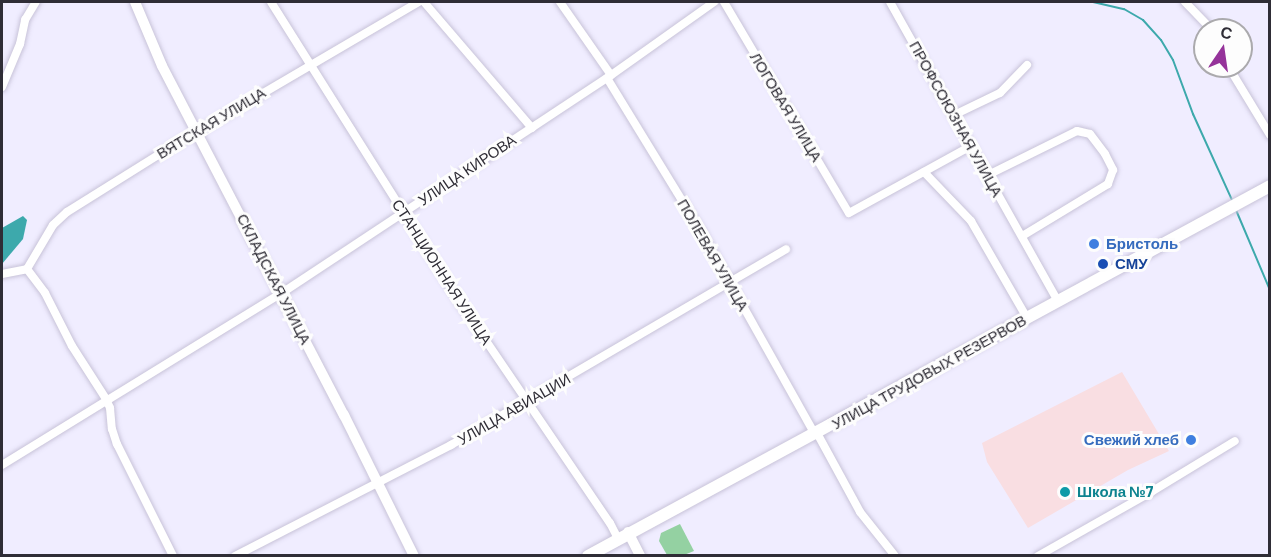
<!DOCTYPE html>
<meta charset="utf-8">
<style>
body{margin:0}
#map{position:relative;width:1271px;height:557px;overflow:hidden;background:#f0edff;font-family:Barlow,sans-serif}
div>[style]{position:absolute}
.education>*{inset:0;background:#f9dee2}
.green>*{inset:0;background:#94d1a2}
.water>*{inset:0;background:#3da9ac}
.stream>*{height:2px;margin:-1px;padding:0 1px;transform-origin:1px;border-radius:1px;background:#3da9ac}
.roads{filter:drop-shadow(0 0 2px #c8c3d9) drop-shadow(0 0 2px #c8c3d9)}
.minor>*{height:8px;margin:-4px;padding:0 4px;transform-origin:4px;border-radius:4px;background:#fff}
.tertiary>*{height:10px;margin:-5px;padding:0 5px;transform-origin:5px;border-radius:5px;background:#fff}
.secondary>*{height:12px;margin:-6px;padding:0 6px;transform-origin:6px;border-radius:6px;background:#fff}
.dots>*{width:16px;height:16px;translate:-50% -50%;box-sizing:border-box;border:3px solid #fdfdfd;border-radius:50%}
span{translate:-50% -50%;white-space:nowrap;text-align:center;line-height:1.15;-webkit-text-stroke:6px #fdfdfd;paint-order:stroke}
.street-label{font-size:15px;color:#2f2d36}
.shop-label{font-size:15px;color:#366cbe;font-weight:700}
.left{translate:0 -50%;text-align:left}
.right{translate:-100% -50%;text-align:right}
.transit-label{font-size:15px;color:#164399;font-weight:700}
.culture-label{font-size:15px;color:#0d838f;font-weight:700}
.frame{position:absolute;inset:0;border:3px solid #2f2d36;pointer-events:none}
.north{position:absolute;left:1193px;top:18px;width:60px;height:60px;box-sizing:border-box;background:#fdfdfd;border:2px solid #abaaad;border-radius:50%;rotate:13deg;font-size:16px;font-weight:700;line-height:24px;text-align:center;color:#2f2d36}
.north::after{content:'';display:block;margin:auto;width:21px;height:27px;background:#95339a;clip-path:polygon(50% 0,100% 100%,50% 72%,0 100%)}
</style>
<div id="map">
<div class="education">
<i style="clip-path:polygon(1122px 372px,1169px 451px,1128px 470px,1028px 528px,987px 462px,982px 443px)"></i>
</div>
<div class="green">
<i style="clip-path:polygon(680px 524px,694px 551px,684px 555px,667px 555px,659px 541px,661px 533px)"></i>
</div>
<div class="water">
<i style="clip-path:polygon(23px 216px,27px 220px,23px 239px,2px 264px,2px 228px)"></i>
</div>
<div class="stream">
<i style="left:1093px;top:2px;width:32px;rotate:13deg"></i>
<i style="left:1124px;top:9px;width:22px;rotate:30deg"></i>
<i style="left:1143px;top:20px;width:27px;rotate:48deg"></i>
<i style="left:1161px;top:40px;width:23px;rotate:59deg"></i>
<i style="left:1173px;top:60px;width:58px;rotate:69.7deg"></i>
<i style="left:1193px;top:114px;width:97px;rotate:65.6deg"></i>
<i style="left:1236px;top:210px;width:87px;rotate:67deg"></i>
</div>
<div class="roads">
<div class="minor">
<i style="left:271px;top:2px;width:357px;rotate:57.8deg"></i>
<i style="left:461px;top:304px;width:265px;rotate:55.8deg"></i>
<i style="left:610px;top:523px;width:18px;rotate:63deg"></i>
<i style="left:424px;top:2px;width:166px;rotate:49.4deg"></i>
<i style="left:560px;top:2px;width:89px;rotate:55.1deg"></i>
<i style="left:724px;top:2px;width:245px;rotate:59.4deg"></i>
<i style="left:849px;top:213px;width:139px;rotate:-28.8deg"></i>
<i style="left:890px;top:2px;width:343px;rotate:60.7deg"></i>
<i style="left:1185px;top:2px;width:39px;rotate:46deg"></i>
<i style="left:1228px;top:66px;width:81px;rotate:58.7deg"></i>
<i style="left:607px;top:78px;width:182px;rotate:58.5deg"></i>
<i style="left:702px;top:233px;width:231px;rotate:60.7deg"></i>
<i style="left:2px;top:87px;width:47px;rotate:-67.3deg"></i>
<i style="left:20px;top:44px;width:25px;rotate:-78deg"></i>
<i style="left:25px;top:20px;width:21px;rotate:-59deg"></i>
<i style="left:954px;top:115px;width:51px;rotate:-25.6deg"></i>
<i style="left:1000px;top:93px;width:39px;rotate:-46deg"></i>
<i style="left:924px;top:172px;width:68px;rotate:46.2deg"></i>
<i style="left:971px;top:221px;width:112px;rotate:60deg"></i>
<i style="left:988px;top:175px;width:99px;rotate:-26.3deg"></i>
<i style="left:1077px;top:131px;width:13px;rotate:13deg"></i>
<i style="left:1090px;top:134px;width:25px;rotate:53deg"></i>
<i style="left:1105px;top:154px;width:18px;rotate:63deg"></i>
<i style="left:1113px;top:170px;width:15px;rotate:110deg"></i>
<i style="left:1108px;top:184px;width:100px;rotate:148.8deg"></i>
<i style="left:27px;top:269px;width:51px;rotate:-59.4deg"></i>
<i style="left:53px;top:225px;width:19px;rotate:-43deg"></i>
<i style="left:67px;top:212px;width:119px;rotate:-32deg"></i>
<i style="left:168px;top:149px;width:291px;rotate:-30.4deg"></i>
<i style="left:27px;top:269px;width:30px;rotate:53deg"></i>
<i style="left:45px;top:293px;width:59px;rotate:63deg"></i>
<i style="left:72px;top:346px;width:63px;rotate:57.3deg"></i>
<i style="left:106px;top:399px;width:10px;rotate:66deg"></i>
<i style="left:110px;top:408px;width:21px;rotate:85deg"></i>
<i style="left:112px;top:429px;width:16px;rotate:72deg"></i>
<i style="left:117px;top:444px;width:125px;rotate:63.4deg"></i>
<i style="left:2px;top:274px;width:25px;rotate:-11deg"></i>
<i style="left:817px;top:433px;width:90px;rotate:61.4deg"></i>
<i style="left:860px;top:512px;width:56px;rotate:51.5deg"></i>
<i style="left:2px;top:465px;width:329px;rotate:-31.6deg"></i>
<i style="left:282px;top:293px;width:393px;rotate:-33.5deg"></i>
<i style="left:610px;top:76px;width:128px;rotate:-35.4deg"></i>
<i style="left:235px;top:556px;width:243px;rotate:-27.2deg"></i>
<i style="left:451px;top:445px;width:388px;rotate:-30.3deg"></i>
<i style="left:1038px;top:556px;width:130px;rotate:-29.5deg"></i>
<i style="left:1151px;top:492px;width:98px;rotate:-31.3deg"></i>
</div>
<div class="tertiary">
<i style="left:135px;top:2px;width:69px;rotate:67.1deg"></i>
<i style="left:162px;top:66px;width:394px;rotate:62.5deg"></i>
<i style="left:344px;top:415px;width:157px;rotate:63.6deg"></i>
<i style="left:628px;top:532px;width:27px;rotate:63deg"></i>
</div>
<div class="secondary">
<i style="left:588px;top:556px;width:776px;rotate:-28.48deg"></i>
</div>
</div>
<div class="dots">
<i style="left:1094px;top:244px;background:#3f7fe0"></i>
<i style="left:1103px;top:264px;background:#1a4fb4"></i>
<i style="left:1191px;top:440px;background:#3f7fe0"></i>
<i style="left:1065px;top:492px;background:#0f9aa8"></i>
</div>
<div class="street-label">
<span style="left:786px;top:107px;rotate:59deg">ЛОГОВАЯ УЛИЦА</span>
<span style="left:956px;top:119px;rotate:61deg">ПРОФСОЮЗНАЯ УЛИЦА</span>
<span style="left:211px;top:123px;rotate:-31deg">ВЯТСКАЯ УЛИЦА</span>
<span style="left:467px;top:170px;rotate:-34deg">УЛИЦА КИРОВА</span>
<span style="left:713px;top:255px;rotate:60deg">ПОЛЕВАЯ УЛИЦА</span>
<span style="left:442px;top:272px;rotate:57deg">СТАНЦИОННАЯ УЛИЦА</span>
<span style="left:274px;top:279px;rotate:63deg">СКЛАДСКАЯ УЛИЦА</span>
<span style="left:929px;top:372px;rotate:-29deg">УЛИЦА ТРУДОВЫХ РЕЗЕРВОВ</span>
<span style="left:514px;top:409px;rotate:-30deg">УЛИЦА АВИАЦИИ</span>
</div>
<div class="shop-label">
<span class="left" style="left:1106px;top:244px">Бристоль</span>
<span class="right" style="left:1179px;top:440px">Свежий хлеб</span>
</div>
<div class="transit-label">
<span class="left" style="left:1115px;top:264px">СМУ</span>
</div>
<div class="culture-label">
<span class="left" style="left:1077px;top:492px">Школа №7</span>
</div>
<div class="frame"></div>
<div class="north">С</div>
</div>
